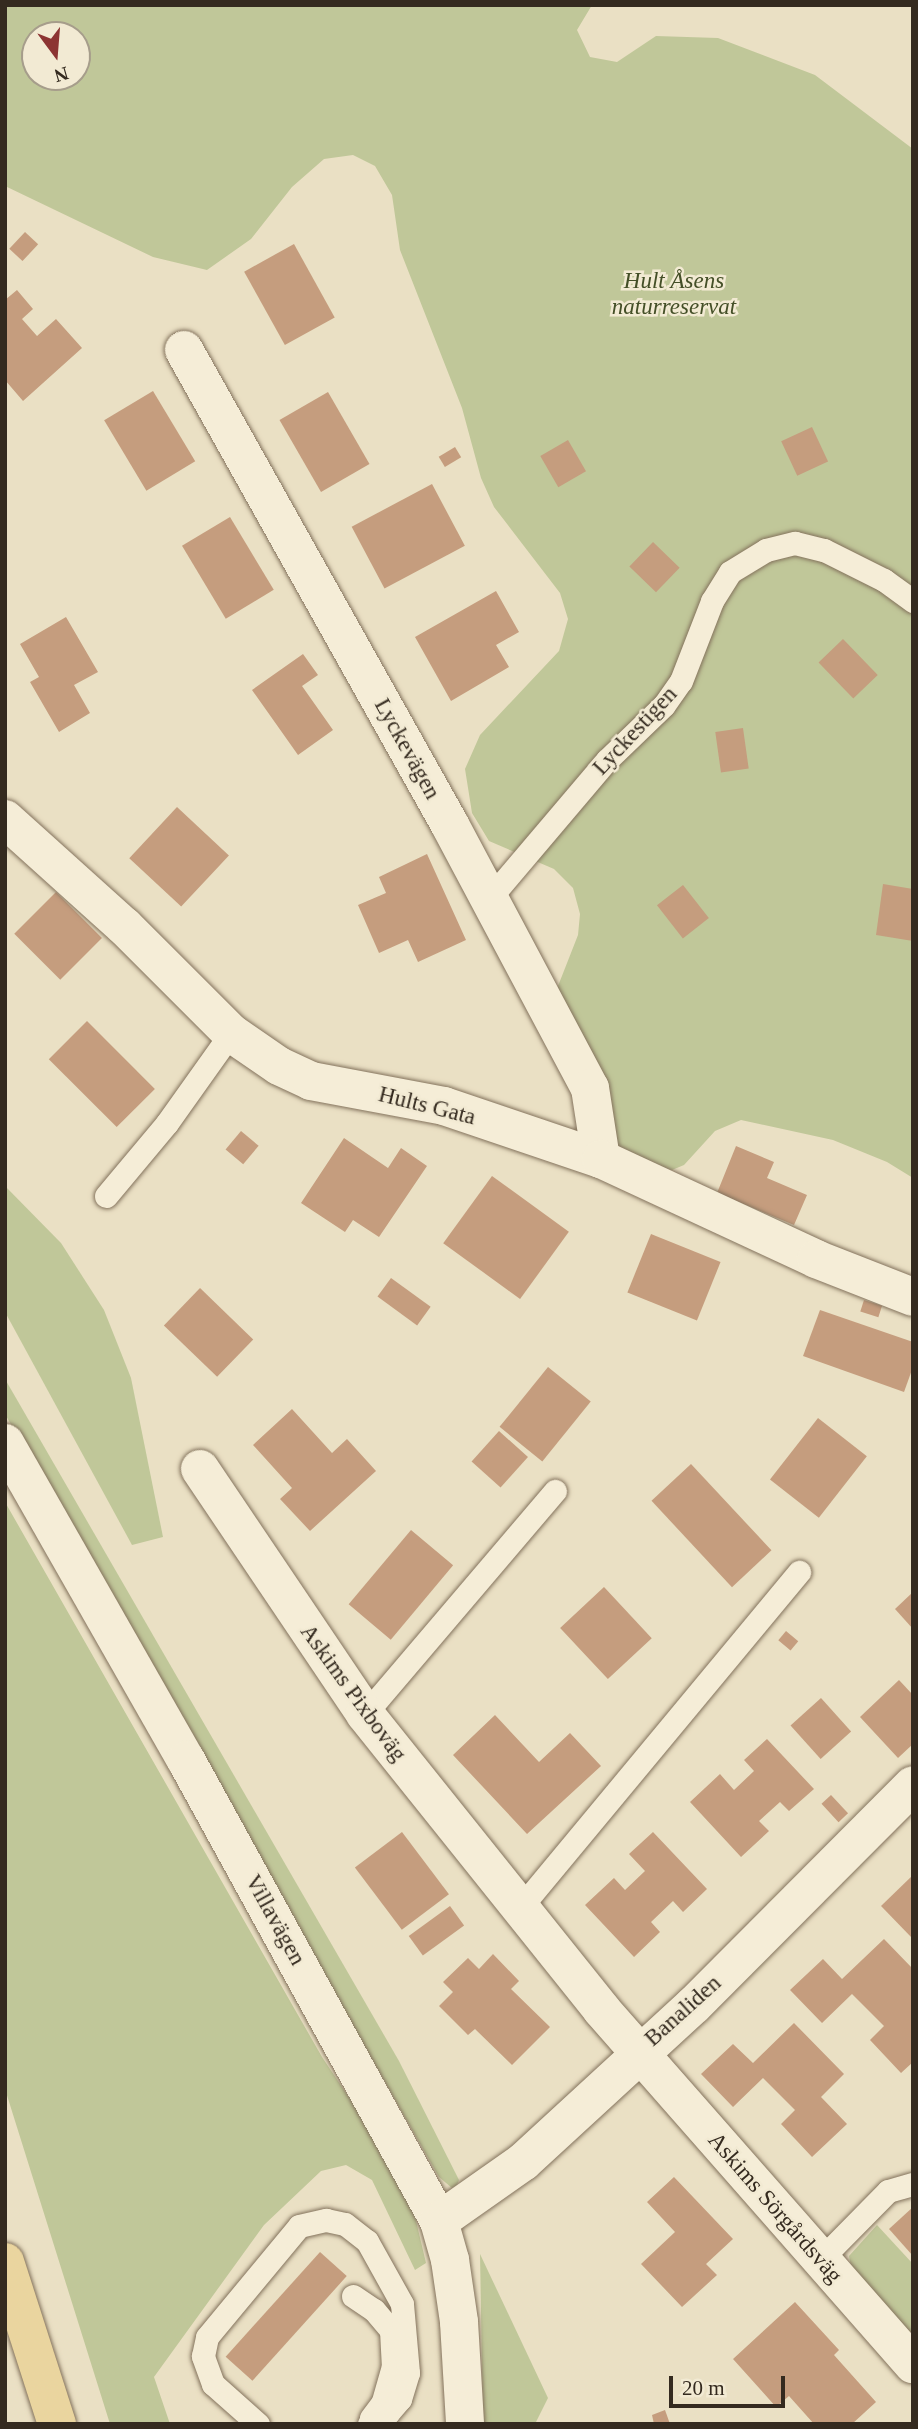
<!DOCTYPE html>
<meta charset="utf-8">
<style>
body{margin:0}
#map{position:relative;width:918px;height:2429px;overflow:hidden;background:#eae0c4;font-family:Georgia,serif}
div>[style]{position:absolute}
.green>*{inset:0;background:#c0c799}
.building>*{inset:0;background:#c59d7e;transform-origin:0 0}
.roads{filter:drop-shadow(0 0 2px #83725c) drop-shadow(0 0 2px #83725c)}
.lane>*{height:23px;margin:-11.5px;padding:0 11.5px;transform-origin:11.5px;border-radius:11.5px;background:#f5edd7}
.street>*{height:38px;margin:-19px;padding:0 19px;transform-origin:19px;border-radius:19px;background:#f5edd7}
.primary>*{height:38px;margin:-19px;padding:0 19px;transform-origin:19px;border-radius:19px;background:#ead59f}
span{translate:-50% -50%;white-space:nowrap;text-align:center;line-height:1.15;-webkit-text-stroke:5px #f2ead3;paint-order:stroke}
.park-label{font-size:23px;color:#444f27;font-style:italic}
.street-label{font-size:23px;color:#342a1f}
.frame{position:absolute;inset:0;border:7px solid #342a1f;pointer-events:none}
.north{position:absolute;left:21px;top:21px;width:70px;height:70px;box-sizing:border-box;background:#f2ead3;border:2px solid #a69d8b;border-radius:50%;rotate:164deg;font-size:19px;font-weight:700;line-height:28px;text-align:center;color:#342a1f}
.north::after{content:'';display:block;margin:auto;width:24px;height:32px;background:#8c3432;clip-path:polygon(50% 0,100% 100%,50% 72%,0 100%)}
.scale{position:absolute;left:669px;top:2376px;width:116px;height:32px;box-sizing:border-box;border:4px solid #342a1f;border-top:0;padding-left:9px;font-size:21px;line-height:24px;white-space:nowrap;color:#342a1f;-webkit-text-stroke:5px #f2ead3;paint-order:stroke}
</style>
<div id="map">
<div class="green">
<i style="clip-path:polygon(evenodd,5px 5px,592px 5px,577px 30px,590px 57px,617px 62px,656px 36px,718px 38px,815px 75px,913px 149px,913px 1178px,887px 1162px,833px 1140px,741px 1120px,715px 1131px,684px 1165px,672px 1170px,656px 1168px,615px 1147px,549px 1009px,578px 935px,580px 914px,573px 888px,554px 869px,489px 841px,472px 813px,465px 769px,480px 735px,559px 651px,568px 619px,560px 593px,494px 507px,481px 478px,462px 408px,400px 250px,392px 195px,375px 166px,353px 155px,324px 159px,292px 187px,251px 239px,207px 270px,153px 257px,5px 186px,5px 5px,35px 35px,77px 35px,77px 77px,35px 77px,35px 35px)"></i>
<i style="clip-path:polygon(5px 1186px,61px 1243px,104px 1310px,131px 1378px,163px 1537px,132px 1545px,5px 1312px)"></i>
<i style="clip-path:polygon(5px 1379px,399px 2061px,459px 2180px,457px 2185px,452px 2188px,439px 2177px,5px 1414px)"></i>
<i style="clip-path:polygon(5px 1502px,322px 2057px,384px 2150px,412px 2204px,426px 2263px,415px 2270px,372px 2180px,346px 2165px,321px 2171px,264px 2225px,154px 2377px,170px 2424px,110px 2424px,5px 2089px)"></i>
<i style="clip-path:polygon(877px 2225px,913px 2264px,913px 2338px,851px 2267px,849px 2256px)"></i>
<i style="clip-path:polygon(480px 2254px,548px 2398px,535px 2424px,483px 2424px)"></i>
</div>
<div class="building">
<i style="left:25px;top:232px;width:18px;height:23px;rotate:43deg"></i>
<i style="left:294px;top:244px;width:84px;height:57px;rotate:61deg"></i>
<i style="clip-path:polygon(17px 290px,33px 309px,22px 319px,37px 336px,56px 319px,82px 348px,23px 401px,5px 380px,5px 300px)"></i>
<i style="left:153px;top:391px;width:82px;height:57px;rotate:59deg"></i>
<i style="left:328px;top:392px;width:83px;height:56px;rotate:60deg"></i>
<i style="left:812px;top:427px;width:38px;height:34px;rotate:65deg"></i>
<i style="left:568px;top:440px;width:36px;height:32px;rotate:60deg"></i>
<i style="left:455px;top:447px;width:12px;height:19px;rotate:59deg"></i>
<i style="left:432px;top:484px;width:70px;height:91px;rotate:62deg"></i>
<i style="left:230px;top:517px;width:85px;height:56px;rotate:59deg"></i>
<i style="left:653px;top:542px;width:37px;height:34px;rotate:44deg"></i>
<i style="clip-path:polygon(496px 591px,519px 632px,496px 645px,509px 667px,451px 701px,415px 637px)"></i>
<i style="clip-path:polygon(66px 617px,98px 672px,74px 685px,90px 713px,59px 732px,30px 682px,39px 677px,20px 644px)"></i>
<i style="left:843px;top:639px;width:50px;height:34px;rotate:46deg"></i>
<i style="clip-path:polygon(303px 654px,318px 675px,302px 686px,333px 730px,298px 755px,252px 690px)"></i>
<i style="left:743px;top:728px;width:41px;height:28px;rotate:82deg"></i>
<i style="left:177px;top:807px;width:71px;height:70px;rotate:43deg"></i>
<i style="clip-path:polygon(427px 854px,466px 940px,418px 962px,408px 940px,379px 953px,358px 905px,386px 893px,379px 877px)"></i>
<i style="clip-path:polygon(883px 884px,913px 889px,913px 941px,876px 935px)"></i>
<i style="left:683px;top:885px;width:42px;height:33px;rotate:52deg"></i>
<i style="left:56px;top:892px;width:65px;height:59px;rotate:45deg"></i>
<i style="left:87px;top:1021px;width:96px;height:54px;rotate:45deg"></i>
<i style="left:241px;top:1131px;width:23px;height:24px;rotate:40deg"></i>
<i style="clip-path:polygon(344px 1138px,388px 1168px,401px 1148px,427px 1166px,379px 1237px,353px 1220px,345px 1232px,301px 1203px)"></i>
<i style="clip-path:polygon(736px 1146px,774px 1162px,767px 1178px,807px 1195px,794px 1225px,717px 1193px)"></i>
<i style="left:492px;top:1176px;width:95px;height:83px;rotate:36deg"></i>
<i style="left:651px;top:1234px;width:75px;height:63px;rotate:22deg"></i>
<i style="left:391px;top:1278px;width:49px;height:23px;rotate:36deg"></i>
<i style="left:200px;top:1288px;width:74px;height:52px;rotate:44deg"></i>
<i style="left:864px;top:1300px;width:19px;height:12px;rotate:18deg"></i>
<i style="clip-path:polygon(820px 1310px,913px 1342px,913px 1367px,904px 1392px,803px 1356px)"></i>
<i style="left:548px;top:1367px;width:55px;height:77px;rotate:39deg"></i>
<i style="clip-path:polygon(292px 1409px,332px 1453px,347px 1439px,376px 1471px,310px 1531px,280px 1499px,292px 1488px,253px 1445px)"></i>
<i style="left:818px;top:1418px;width:62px;height:78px;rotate:38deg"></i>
<i style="left:499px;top:1431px;width:39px;height:41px;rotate:42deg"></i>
<i style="left:691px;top:1464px;width:118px;height:54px;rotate:47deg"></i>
<i style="left:411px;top:1530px;width:55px;height:97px;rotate:40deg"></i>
<i style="left:604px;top:1587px;width:70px;height:60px;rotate:47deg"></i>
<i style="clip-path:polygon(913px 1592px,913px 1629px,895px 1609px)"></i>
<i style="left:786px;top:1631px;width:16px;height:12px;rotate:40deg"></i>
<i style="clip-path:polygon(899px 1680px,913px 1695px,913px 1744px,898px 1758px,860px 1717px)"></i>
<i style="left:821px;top:1698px;width:45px;height:41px;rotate:48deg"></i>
<i style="clip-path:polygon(495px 1715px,539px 1762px,570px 1733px,601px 1766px,527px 1834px,453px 1755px)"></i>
<i style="clip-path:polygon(767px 1739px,814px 1789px,789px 1811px,780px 1802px,759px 1821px,769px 1831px,741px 1857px,690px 1802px,720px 1774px,734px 1790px,754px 1771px,744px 1760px)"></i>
<i style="left:831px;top:1795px;width:25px;height:13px;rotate:47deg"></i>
<i style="left:402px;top:1832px;width:78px;height:59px;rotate:53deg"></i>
<i style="clip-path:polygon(653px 1832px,707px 1889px,683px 1912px,673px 1901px,651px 1922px,660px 1932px,634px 1957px,585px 1905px,614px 1878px,625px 1890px,645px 1871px,629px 1854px)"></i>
<i style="clip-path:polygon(913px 1875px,913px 1939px,881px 1906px)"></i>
<i style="left:450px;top:1906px;width:24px;height:51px;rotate:54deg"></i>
<i style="clip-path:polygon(884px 1939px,913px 1969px,913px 2062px,901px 2073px,870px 2040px,884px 2026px,852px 1994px,822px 2023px,790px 1990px,823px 1959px,842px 1979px)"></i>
<i style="clip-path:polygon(493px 1954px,519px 1981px,511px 1989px,550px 2027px,512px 2065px,475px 2029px,468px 2035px,439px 2006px,453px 1992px,443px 1982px,468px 1958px,479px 1969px)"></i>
<i style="clip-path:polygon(794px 2023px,844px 2074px,821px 2097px,847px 2124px,812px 2157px,781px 2124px,795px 2110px,763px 2078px,733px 2107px,701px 2074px,733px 2044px,753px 2063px)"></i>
<i style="clip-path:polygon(674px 2177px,733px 2239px,706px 2264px,717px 2275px,682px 2307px,641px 2264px,675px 2232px,647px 2202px)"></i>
<i style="clip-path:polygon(913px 2207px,913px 2256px,889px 2229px)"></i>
<i style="left:320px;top:2252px;width:36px;height:141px;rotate:42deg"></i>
<i style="clip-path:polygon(795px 2302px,839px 2350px,834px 2355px,876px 2402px,852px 2424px,814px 2424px,789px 2396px,776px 2407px,733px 2359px)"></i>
<i style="clip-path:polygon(665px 2410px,670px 2424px,654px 2424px,652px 2415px)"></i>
</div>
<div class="roads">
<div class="lane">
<i style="left:489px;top:899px;width:182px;rotate:-49.7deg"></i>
<i style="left:607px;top:760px;width:79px;rotate:-44deg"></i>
<i style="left:664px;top:705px;width:29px;rotate:-55deg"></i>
<i style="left:681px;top:681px;width:86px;rotate:-68.8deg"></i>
<i style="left:712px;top:601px;width:34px;rotate:-58deg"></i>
<i style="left:730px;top:572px;width:42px;rotate:-31.4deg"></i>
<i style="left:766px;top:550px;width:30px;rotate:-14deg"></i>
<i style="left:795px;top:543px;width:30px;rotate:14deg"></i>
<i style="left:824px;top:550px;width:67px;rotate:26.6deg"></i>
<i style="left:884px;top:580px;width:36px;rotate:36deg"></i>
<i style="left:106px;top:1196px;width:95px;rotate:-50.1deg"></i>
<i style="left:167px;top:1123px;width:110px;rotate:-54.6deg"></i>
<i style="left:365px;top:1714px;width:293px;rotate:-49.6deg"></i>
<i style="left:520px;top:1908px;width:437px;rotate:-50.3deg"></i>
<i style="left:820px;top:2260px;width:97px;rotate:-45.4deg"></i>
<i style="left:888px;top:2191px;width:26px;rotate:-16deg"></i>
<i style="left:353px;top:2296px;width:25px;rotate:34deg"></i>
<i style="left:374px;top:2310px;width:26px;rotate:50deg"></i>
<i style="left:391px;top:2330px;width:36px;rotate:87deg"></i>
<i style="left:393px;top:2366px;width:37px;rotate:106deg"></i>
<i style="left:383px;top:2402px;width:20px;rotate:127deg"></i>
<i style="left:258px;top:2424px;width:60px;rotate:-138.4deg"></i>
<i style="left:213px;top:2384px;width:30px;rotate:-110deg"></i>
<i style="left:203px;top:2356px;width:19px;rotate:-78deg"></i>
<i style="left:207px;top:2337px;width:144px;rotate:-50.3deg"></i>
<i style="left:299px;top:2226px;width:28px;rotate:-13deg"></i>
<i style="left:326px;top:2220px;width:19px;rotate:12deg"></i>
<i style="left:345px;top:2224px;width:28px;rotate:38deg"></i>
<i style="left:367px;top:2241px;width:72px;rotate:60.9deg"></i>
<i style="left:402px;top:2304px;width:69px;rotate:85deg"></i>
<i style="left:408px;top:2373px;width:27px;rotate:107deg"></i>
<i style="left:400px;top:2399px;width:18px;rotate:131deg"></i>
<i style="left:388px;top:2413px;width:22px;rotate:150deg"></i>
</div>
<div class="street">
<i style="left:184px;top:350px;width:544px;rotate:60.75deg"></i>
<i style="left:450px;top:825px;width:298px;rotate:62deg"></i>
<i style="left:590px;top:1088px;width:72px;rotate:81.2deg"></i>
<i style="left:5px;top:819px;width:160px;rotate:42deg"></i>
<i style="left:124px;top:926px;width:151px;rotate:45deg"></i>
<i style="left:231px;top:1033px;width:58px;rotate:34.5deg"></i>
<i style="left:279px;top:1066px;width:35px;rotate:25deg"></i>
<i style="left:311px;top:1081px;width:135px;rotate:10.6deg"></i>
<i style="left:444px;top:1106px;width:166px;rotate:18.7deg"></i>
<i style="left:601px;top:1159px;width:237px;rotate:24.9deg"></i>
<i style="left:816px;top:1259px;width:104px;rotate:21.4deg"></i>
<i style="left:5px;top:1443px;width:365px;rotate:60.3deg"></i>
<i style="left:186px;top:1760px;width:526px;rotate:61.24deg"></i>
<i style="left:439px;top:2221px;width:41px;rotate:74.2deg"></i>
<i style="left:450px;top:2260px;width:63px;rotate:81.7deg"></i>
<i style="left:459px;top:2322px;width:102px;rotate:86.6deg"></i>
<i style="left:200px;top:1469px;width:295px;rotate:56deg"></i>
<i style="left:365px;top:1714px;width:378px;rotate:51.3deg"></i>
<i style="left:601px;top:2009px;width:473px;rotate:48.7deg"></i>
<i style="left:439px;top:2221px;width:103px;rotate:-35.1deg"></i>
<i style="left:523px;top:2162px;width:232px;rotate:-42.6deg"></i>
<i style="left:694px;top:2005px;width:310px;rotate:-45.1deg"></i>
</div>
<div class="primary">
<i style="left:5px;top:2262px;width:170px;rotate:72.2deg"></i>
</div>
</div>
<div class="park-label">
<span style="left:674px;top:294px">Hult Åsens<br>naturreservat</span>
</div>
<div class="street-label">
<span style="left:635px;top:731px;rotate:-47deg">Lyckestigen</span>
<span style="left:407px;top:749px;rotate:61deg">Lyckevägen</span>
<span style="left:427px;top:1106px;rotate:14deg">Hults Gata</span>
<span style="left:353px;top:1693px;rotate:54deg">Askims Pixboväg</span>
<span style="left:275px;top:1920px;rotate:61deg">Villavägen</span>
<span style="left:683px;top:2011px;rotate:-42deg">Banaliden</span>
<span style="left:775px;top:2208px;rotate:49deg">Askims Sörgårdsväg</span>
</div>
<div class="frame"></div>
<div class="north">N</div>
<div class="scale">20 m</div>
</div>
